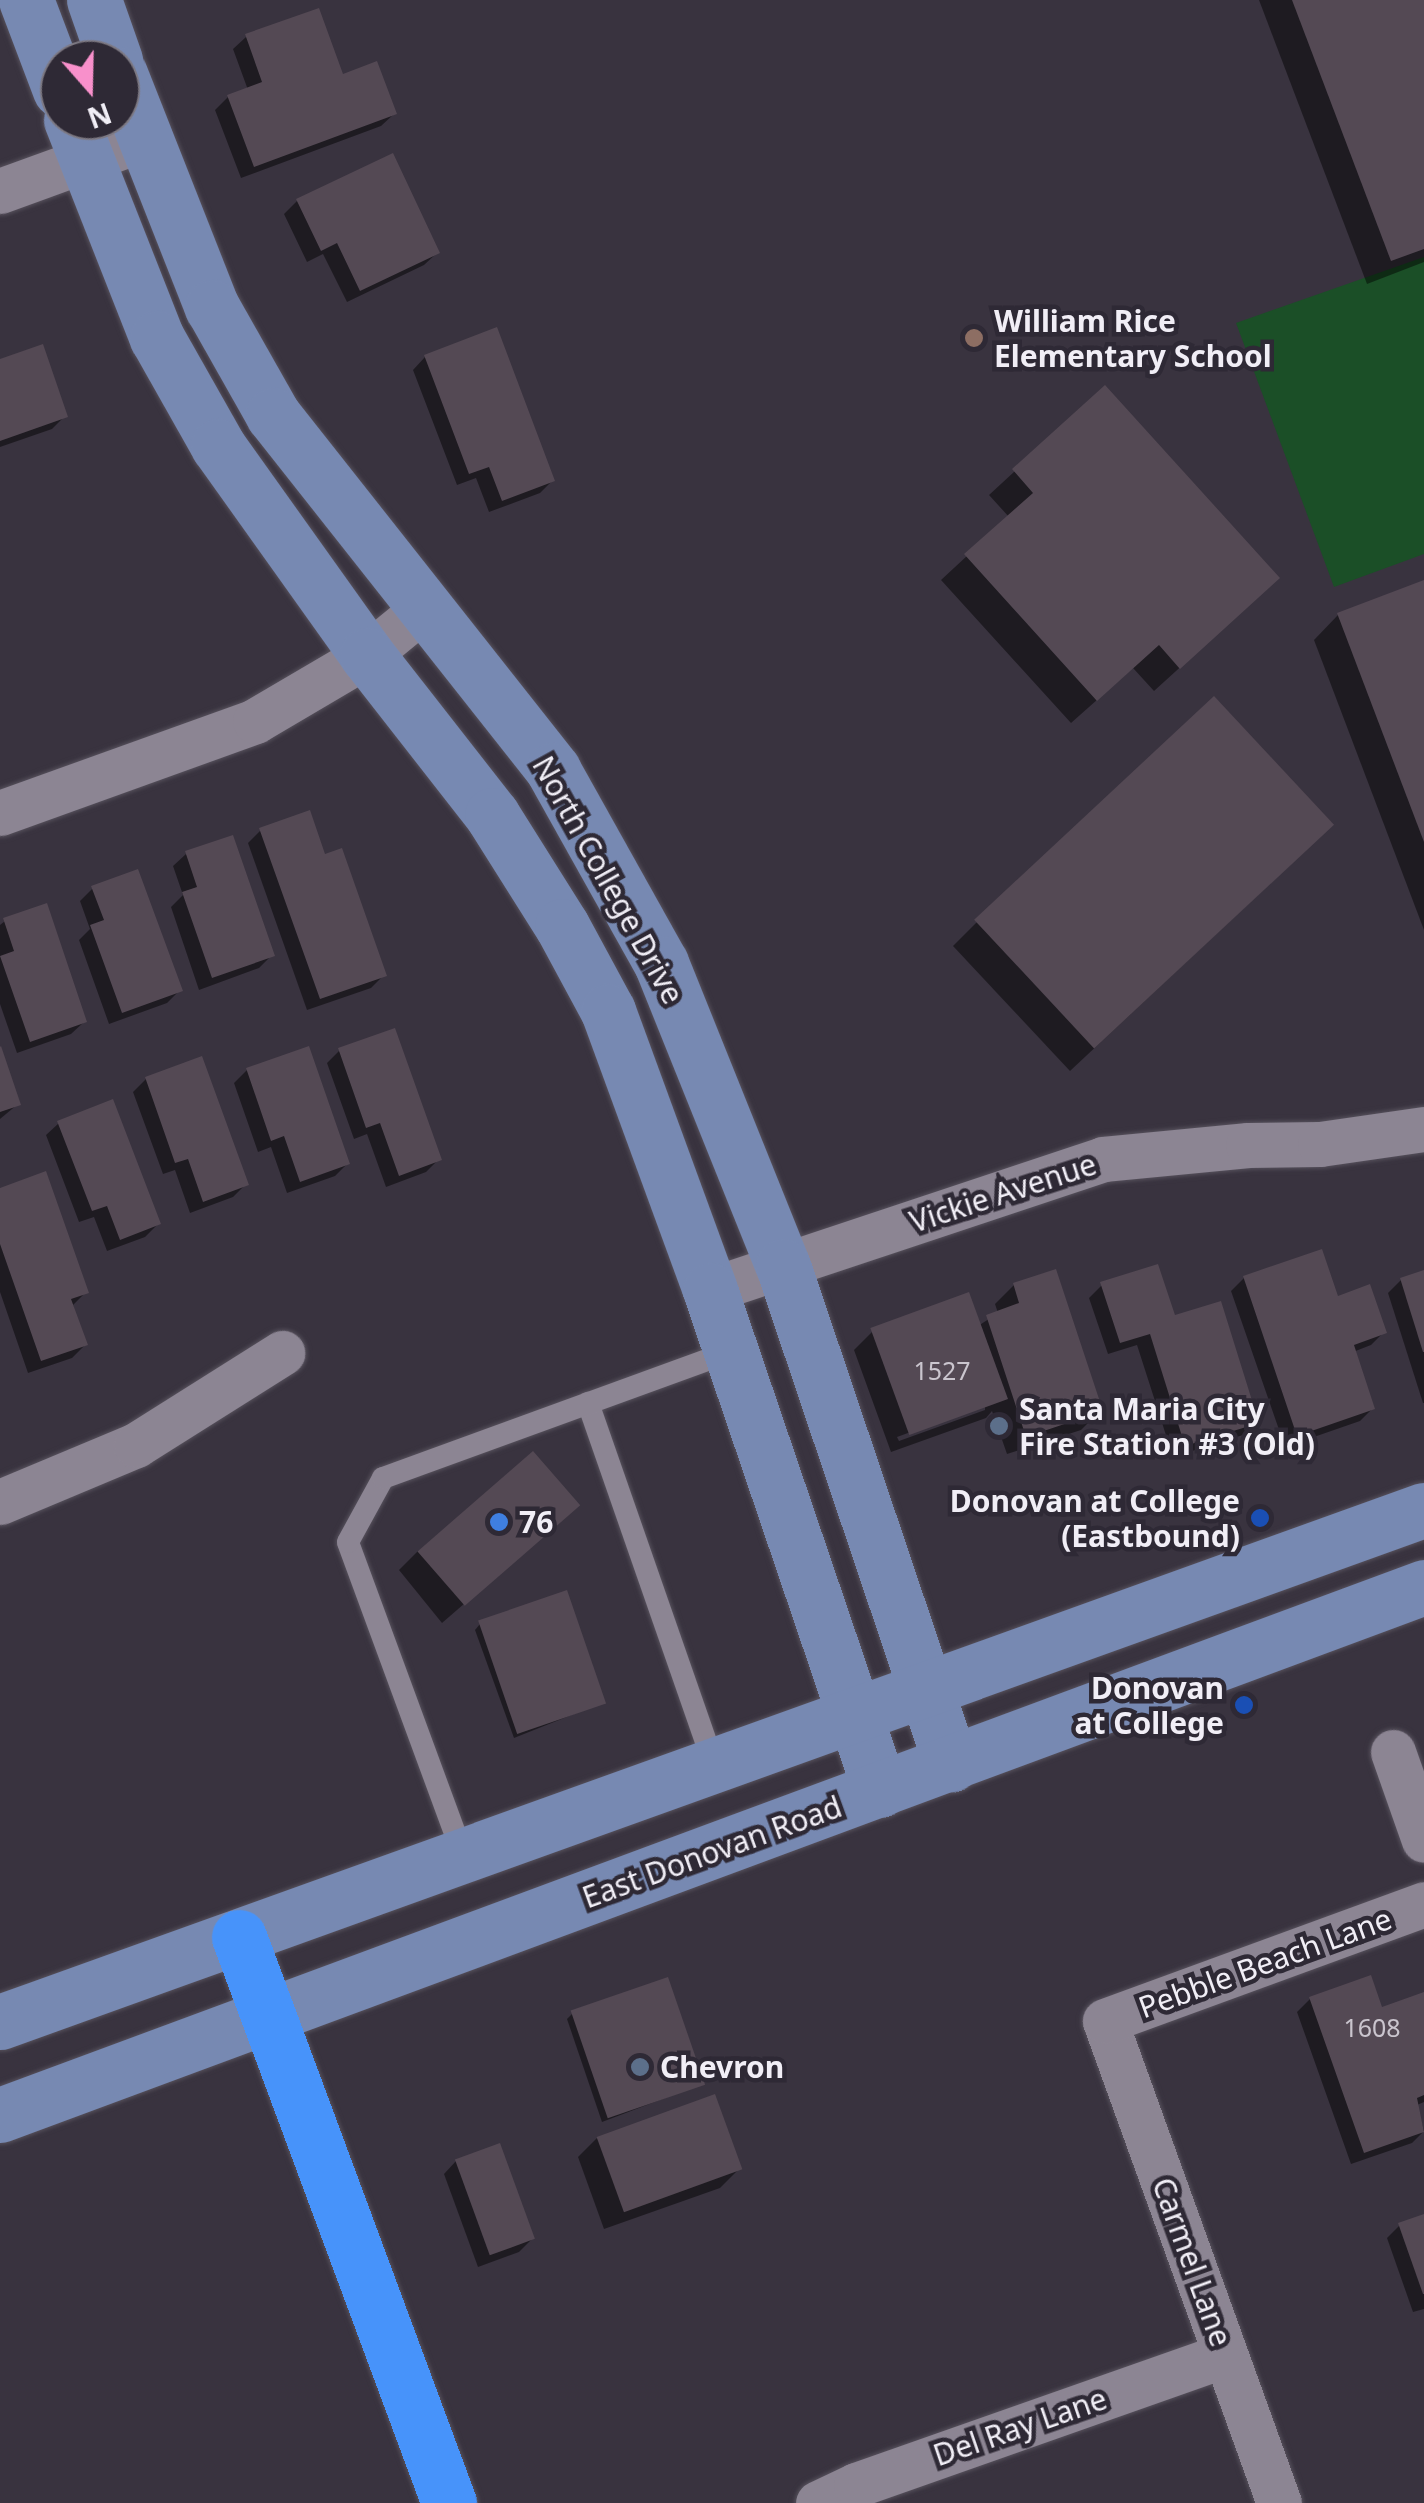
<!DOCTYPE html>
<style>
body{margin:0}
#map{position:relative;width:1424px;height:2503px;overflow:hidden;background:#39333f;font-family:"Noto Sans",sans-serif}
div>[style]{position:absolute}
.green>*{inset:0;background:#1b4f27}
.shadow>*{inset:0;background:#0007}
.building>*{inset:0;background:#544954;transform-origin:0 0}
.roads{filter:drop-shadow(0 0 2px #56515c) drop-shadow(0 0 2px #56515c)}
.lane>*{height:22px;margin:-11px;padding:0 11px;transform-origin:11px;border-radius:11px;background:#8c8593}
.street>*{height:45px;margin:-22.5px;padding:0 22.5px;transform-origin:22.5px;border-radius:22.5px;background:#8c8593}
.secondary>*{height:55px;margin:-27.5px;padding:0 27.5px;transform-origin:27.5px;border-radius:27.5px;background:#7789b2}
.highway>*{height:55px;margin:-27.5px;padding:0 27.5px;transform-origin:27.5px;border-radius:27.5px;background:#4793fa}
.dots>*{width:28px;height:28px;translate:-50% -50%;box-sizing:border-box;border:5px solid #2e2935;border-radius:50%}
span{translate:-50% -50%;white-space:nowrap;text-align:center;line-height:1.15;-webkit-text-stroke:9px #2e2935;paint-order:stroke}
.number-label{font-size:25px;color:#cac5ce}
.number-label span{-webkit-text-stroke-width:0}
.poi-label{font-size:30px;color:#f1eef6;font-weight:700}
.left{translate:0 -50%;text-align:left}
.right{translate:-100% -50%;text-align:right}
.street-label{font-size:30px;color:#f1eef6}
.north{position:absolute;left:40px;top:40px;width:100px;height:100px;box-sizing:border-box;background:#2e2935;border:2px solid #7c7882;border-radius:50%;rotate:160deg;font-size:28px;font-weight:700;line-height:40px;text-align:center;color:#f1eef6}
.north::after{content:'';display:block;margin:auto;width:35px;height:45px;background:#f890cb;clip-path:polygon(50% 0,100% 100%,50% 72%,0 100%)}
</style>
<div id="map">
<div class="green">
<i style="clip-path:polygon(1424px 257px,1424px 554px,1334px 587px,1236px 323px)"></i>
</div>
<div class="shadow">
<i style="clip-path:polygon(1259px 0,1424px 0,1424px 262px,1367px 284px)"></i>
<i style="clip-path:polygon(246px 37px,342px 77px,394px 114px,381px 126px,241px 178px,215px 110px,228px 97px,248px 90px,233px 49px)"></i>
<i style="clip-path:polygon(297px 201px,437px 253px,424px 265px,347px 302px,323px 254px,307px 262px,284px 214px)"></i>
<i style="clip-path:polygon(425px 357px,553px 480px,540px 493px,489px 512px,476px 478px,457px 485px,413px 370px)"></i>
<i style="clip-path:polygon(0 361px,65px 416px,52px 429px,0 447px)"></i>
<i style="clip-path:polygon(1105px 388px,1252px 602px,1154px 691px,1133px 668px,1071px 723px,941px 580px,1009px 517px,989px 495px)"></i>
<i style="clip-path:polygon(1424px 583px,1424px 930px,1314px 640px,1338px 615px)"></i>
<i style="clip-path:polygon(261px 830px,323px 858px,384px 975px,371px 988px,307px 1010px,248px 843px)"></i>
<i style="clip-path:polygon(1307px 849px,1070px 1071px,953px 946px,977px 922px)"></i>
<i style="clip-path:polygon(186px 854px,272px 955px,259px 968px,199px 990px,171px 907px,183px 895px,173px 866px)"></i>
<i style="clip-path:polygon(93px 888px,180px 990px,167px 1003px,109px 1024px,79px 940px,90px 929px,80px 901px)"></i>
<i style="clip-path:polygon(5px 921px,84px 1022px,71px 1034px,17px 1053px,0 1004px,0 925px)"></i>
<i style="clip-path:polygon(339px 1051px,439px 1159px,426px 1172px,386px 1187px,367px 1134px,354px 1139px,327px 1063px)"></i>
<i style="clip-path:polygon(0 1052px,18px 1104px,0 1119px)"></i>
<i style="clip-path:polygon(247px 1070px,348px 1163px,335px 1176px,287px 1193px,271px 1147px,258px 1152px,234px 1083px)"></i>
<i style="clip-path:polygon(146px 1079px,246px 1184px,233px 1197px,190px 1213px,175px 1170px,163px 1174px,133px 1092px)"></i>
<i style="clip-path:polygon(59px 1123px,158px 1224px,145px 1237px,107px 1251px,94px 1217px,79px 1222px,46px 1135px)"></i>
<i style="clip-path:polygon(0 1190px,86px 1292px,73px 1305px,85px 1345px,72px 1358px,28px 1373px,0 1292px)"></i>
<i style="clip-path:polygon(1424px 1273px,1424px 1403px,1423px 1403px,1388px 1293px,1401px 1280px)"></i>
<i style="clip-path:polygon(1244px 1278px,1337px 1299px,1384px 1332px,1371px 1345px,1353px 1352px,1373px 1408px,1360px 1421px,1285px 1447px,1231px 1291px)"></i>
<i style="clip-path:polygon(evenodd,1014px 1285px,1100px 1411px,1081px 1430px,1007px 1454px,992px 1411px,986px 1418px,891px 1452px,854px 1350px,873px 1331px,978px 1326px,998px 1313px,995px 1304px,1014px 1285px,985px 1405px,985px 1410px,899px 1441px,897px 1437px,985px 1405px)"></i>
<i style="clip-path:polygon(1102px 1285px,1173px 1319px,1256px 1422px,1243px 1435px,1173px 1457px,1137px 1345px,1108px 1354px,1089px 1298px)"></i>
<i style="clip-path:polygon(577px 1506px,442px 1623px,399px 1570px,418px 1551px)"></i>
<i style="clip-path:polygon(480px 1624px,604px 1702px,514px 1738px,475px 1630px)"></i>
<i style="clip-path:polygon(1424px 1995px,1424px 2102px,1417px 2105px,1424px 2131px,1412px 2143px,1351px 2164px,1297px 2012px,1310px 1999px,1381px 2010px)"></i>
<i style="clip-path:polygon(573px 2013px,702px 2084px,602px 2122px,567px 2019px)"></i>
<i style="clip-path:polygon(597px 2138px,739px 2169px,720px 2188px,604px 2229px,578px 2157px)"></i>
<i style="clip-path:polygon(456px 2161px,532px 2239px,519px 2252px,478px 2267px,444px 2174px)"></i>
<i style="clip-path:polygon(1424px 2217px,1424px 2309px,1413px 2312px,1387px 2238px,1400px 2225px)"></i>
</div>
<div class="building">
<i style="clip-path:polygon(1292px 0,1424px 0,1424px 249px,1391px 261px)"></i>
<i style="clip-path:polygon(319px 8px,343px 74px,377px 61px,397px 114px,254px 167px,227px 95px,262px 82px,245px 34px)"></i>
<i style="clip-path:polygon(393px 153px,440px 253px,360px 291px,337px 243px,321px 251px,296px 199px)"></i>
<i style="clip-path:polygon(497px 327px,555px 481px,502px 501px,489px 467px,469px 474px,424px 355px)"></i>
<i style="clip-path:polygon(43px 344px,68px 417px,0 441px,0 359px)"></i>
<i style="clip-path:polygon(1105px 385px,1280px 578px,1180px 669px,1159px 645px,1097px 701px,964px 554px,1033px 493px,1012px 469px)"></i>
<i style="clip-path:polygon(1424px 580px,1424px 842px,1337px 613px)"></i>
<i style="left:1214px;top:696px;width:176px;height:328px;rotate:47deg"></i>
<i style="clip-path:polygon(310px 810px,325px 854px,342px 848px,387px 976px,320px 999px,259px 828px)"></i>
<i style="clip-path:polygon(233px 835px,275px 956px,212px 978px,182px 892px,197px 887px,185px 851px)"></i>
<i style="clip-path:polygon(138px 869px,183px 991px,122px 1013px,90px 925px,104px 920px,91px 886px)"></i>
<i style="clip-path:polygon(47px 903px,87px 1022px,30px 1042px,0 956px,14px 951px,3px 918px)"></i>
<i style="clip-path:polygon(395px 1028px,442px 1160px,399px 1176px,380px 1123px,366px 1128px,338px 1048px)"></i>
<i style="clip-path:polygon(1px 1046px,21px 1105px,0 1112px,0 1047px)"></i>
<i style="clip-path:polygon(309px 1046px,350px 1164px,300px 1182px,284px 1136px,271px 1141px,246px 1068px)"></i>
<i style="clip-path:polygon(202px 1056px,249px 1185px,203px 1202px,188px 1159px,175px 1163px,145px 1077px)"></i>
<i style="clip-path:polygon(113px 1099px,161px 1224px,120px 1240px,107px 1206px,92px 1211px,57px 1121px)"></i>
<i style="clip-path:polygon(46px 1171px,89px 1293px,71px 1299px,88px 1345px,41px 1361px,0 1244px,0 1188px)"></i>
<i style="clip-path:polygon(1322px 1249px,1338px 1296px,1370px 1284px,1387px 1333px,1354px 1345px,1375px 1409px,1297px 1436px,1243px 1276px)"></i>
<i style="clip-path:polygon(1158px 1264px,1175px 1315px,1221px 1301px,1259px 1423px,1185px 1446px,1150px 1334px,1120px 1343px,1100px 1282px)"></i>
<i style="clip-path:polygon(1056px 1269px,1103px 1411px,1026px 1437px,986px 1315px,1019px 1303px,1013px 1283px)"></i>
<i style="clip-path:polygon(1424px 1270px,1424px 1352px,1423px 1352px,1400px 1278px)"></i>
<i style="left:969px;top:1292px;width:114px;height:105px;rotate:70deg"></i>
<i style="left:533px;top:1451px;width:72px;height:153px;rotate:49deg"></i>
<i style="left:567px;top:1590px;width:120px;height:94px;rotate:71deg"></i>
<i style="clip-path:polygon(1371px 1975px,1382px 2007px,1424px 1992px,1424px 2095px,1417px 2098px,1424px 2132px,1364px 2153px,1309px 1997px)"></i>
<i style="left:668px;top:1977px;width:114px;height:103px;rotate:71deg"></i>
<i style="left:715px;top:2094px;width:80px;height:126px;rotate:70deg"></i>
<i style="left:500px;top:2143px;width:102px;height:48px;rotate:70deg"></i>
<i style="clip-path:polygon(1424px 2214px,1424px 2294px,1423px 2294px,1398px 2223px)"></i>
</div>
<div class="roads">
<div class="lane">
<i style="left:588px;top:1403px;width:386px;rotate:70.8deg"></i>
<i style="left:463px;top:1855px;width:333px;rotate:-110.2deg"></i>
<i style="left:348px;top:1542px;width:73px;rotate:-61.3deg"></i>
<i style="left:383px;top:1478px;width:370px;rotate:-20deg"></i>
</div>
<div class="street">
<i style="left:0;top:191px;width:152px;rotate:-20deg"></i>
<i style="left:0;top:813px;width:271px;rotate:-19.8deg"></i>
<i style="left:255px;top:721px;width:130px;rotate:-30.5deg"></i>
<i style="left:367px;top:655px;width:72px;rotate:-39.4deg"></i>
<i style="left:710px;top:1290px;width:414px;rotate:-18.4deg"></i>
<i style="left:1103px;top:1159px;width:146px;rotate:-5.5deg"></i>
<i style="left:1248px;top:1145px;width:72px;rotate:-0.8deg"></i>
<i style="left:1320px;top:1144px;width:105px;rotate:-8.2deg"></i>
<i style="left:0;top:1502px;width:147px;rotate:-22.7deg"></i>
<i style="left:136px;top:1445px;width:173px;rotate:-32.2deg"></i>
<i style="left:1393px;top:1752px;width:93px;rotate:70.6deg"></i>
<i style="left:818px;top:2503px;width:42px;rotate:-25.3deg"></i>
<i style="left:856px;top:2485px;width:391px;rotate:-19.4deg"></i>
<i style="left:1279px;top:2503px;width:512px;rotate:-109.85deg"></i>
<i style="left:1105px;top:2021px;width:340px;rotate:-20.1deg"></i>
</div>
<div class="secondary">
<i style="left:26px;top:0;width:96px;rotate:69.3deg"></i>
<i style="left:94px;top:0;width:64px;rotate:70.7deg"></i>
<i style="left:120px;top:74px;width:251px;rotate:68.5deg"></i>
<i style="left:212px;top:307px;width:124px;rotate:60.5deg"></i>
<i style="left:273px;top:415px;width:452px;rotate:51.7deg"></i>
<i style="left:553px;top:770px;width:221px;rotate:60.8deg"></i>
<i style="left:661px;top:963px;width:327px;rotate:68.1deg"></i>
<i style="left:783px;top:1266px;width:526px;rotate:71.36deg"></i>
<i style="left:71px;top:120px;width:234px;rotate:68.5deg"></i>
<i style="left:157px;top:338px;width:124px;rotate:60.5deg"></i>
<i style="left:218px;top:446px;width:257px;rotate:54.5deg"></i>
<i style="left:367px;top:655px;width:203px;rotate:52deg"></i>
<i style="left:492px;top:815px;width:131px;rotate:57.8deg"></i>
<i style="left:562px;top:926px;width:97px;rotate:61.6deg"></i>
<i style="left:608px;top:1011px;width:297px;rotate:69.9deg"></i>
<i style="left:710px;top:1290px;width:528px;rotate:71.22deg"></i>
<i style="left:0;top:2022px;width:1513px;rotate:-19.78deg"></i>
<i style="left:0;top:2115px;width:1519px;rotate:-20.34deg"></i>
</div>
<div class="highway">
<i style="left:239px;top:1937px;width:604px;rotate:69.64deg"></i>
</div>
</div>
<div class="dots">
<i style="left:974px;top:338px;background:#8d6e63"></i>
<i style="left:999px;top:1426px;background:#5c6f8a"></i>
<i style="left:1260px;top:1518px;background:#1a4fb4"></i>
<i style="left:499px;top:1522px;background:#3f7fe0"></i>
<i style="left:1244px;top:1705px;background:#1a4fb4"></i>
<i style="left:640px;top:2067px;background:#5c6f8a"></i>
</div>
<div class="number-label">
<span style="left:942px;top:1370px">1527</span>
<span style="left:1372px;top:2027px">1608</span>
</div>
<div class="poi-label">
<span class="left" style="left:994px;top:338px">William Rice<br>Elementary School</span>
<span class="left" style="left:1019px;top:1426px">Santa Maria City<br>Fire Station #3 (Old)</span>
<span class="right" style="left:1240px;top:1518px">Donovan at College<br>(Eastbound)</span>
<span class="left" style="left:519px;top:1522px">76</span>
<span class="right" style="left:1224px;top:1705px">Donovan<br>at College</span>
<span class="left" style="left:660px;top:2067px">Chevron</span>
</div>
<div class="street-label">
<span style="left:608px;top:880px;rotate:61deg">North College Drive</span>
<span style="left:1003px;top:1193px;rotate:-18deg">Vickie Avenue</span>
<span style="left:712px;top:1852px;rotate:-20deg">East Donovan Road</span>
<span style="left:1265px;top:1963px;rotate:-20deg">Pebble Beach Lane</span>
<span style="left:1192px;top:2262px;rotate:70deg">Carmel Lane</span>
<span style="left:1020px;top:2427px;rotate:-19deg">Del Ray Lane</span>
</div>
<div class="north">N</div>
</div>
